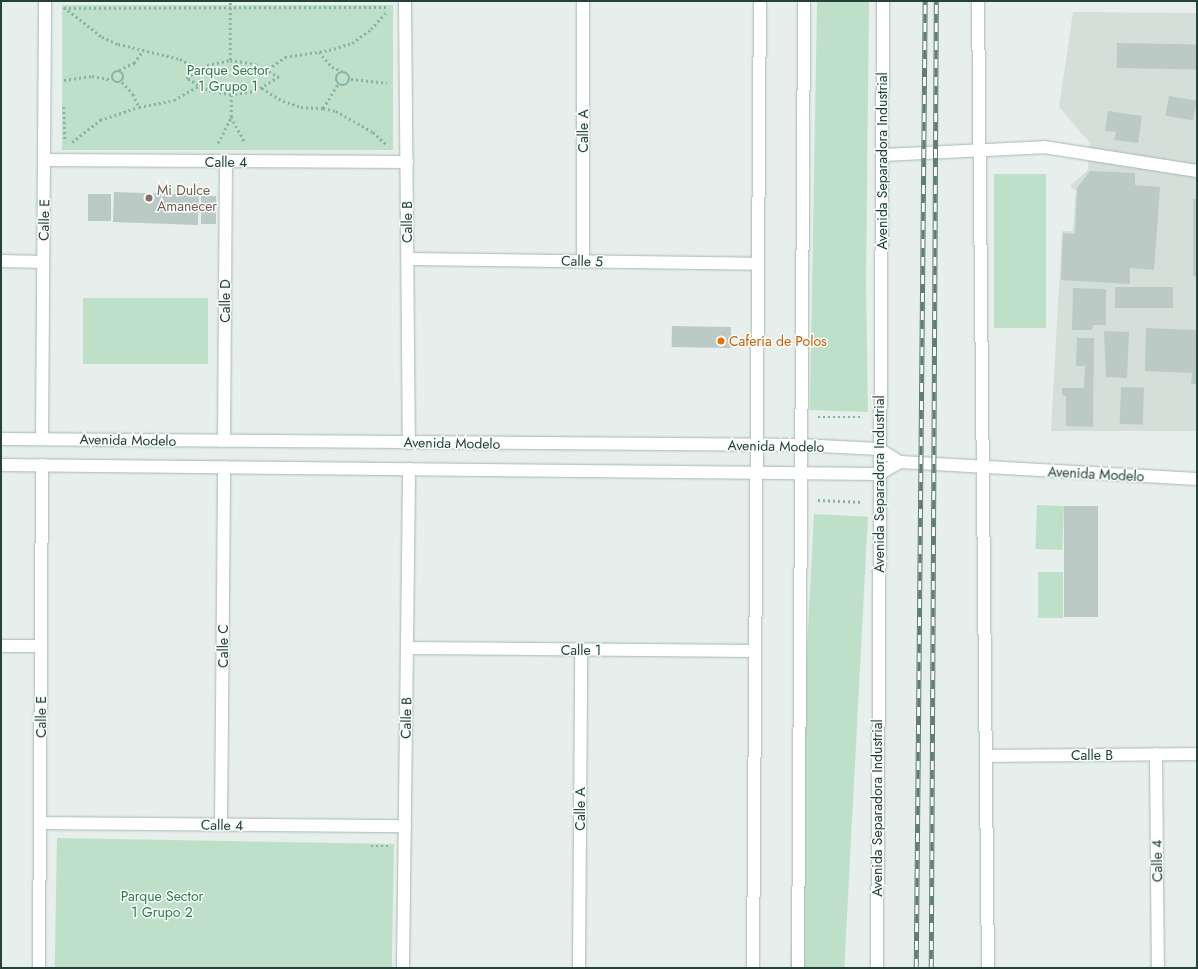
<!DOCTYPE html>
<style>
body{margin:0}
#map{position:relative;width:1198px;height:969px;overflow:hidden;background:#e6efeb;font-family:Jost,sans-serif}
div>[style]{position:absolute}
.built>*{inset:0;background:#d4dfda}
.green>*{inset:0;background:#bfe0c8;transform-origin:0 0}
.building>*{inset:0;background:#bbcac4;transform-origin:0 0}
.path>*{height:2.5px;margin-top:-1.25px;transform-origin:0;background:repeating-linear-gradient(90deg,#86b3a5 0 2px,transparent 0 5px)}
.path>.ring{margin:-1.25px;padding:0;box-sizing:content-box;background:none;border:2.5px solid #86b3a5;border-radius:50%}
.roads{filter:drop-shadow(0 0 1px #a8b8b2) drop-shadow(0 0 1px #a8b8b2)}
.lane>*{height:12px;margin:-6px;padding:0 6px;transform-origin:6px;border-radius:6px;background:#fff}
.street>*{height:12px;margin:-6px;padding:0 6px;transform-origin:6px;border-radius:6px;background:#fff}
.secondary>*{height:12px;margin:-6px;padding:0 6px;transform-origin:6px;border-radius:6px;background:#fff}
.rail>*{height:4.5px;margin-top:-2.25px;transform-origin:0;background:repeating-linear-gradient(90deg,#f7fbf9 0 9px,#5f7d75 0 18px);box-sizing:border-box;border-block:1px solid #5f7d75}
.dots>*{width:11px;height:11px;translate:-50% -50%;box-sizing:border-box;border:2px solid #f7fbf9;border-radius:50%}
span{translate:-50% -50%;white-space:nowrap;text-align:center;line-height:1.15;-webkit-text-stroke:3px #f7fbf9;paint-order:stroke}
.park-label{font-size:14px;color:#2d7a4b}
.street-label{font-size:14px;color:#24423a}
.education-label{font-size:14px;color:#785e54}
.left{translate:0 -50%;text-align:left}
.food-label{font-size:14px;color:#c56008}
.frame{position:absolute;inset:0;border:2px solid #24423a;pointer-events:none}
</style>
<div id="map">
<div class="built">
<i style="clip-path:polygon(1073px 12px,1197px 13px,1197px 431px,1051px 431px,1062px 231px,1073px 231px,1076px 190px,1071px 188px,1071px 185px,1088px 170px,1090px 143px,1059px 107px)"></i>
</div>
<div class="green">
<i style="clip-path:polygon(817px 1px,869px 1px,866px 283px,868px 412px,810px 410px)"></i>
<i style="left:62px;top:5px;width:331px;height:145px"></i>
<i style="left:994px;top:174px;width:52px;height:154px"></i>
<i style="left:83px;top:298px;width:125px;height:66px"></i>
<i style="left:1037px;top:505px;width:27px;height:44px;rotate:2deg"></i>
<i style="left:814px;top:514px;width:54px;height:454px;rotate:3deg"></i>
<i style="left:1038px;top:572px;width:25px;height:46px"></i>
<i style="left:57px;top:838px;width:337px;height:130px;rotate:1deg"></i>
</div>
<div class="building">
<i style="left:1117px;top:43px;width:80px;height:25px;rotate:1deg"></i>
<i style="left:1169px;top:96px;width:28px;height:20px;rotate:10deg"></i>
<i style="clip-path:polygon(1108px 111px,1142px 116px,1138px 143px,1114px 140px,1116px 132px,1105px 131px)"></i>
<i style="clip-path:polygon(1090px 171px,1135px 173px,1135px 185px,1160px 187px,1154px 270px,1130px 268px,1130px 284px,1061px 280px,1063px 233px,1075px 234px,1077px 188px)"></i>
<i style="left:114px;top:192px;width:85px;height:30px;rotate:2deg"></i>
<i style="left:88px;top:194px;width:23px;height:27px"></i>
<i style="left:201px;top:196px;width:15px;height:28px"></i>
<i style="left:1193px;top:199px;width:4px;height:77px"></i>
<i style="left:1115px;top:287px;width:58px;height:21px"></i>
<i style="clip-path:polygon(1073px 288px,1106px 289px,1106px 325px,1093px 325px,1092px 330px,1072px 330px)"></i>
<i style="left:672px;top:326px;width:59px;height:21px;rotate:1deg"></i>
<i style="clip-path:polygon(1146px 328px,1197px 330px,1197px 384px,1191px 384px,1192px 373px,1145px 371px)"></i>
<i style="clip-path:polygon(1104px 331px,1129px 332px,1127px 378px,1106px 377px)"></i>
<i style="clip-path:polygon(1077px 338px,1094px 338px,1093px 427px,1066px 426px,1066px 396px,1062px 395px,1062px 388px,1084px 388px,1085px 366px,1076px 366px)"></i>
<i style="left:1121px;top:387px;width:23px;height:37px;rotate:2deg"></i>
<i style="left:1064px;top:506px;width:34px;height:111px"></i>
</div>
<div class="path">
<i style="left:64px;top:7px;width:48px;rotate:38.3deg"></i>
<i style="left:102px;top:37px;width:17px;rotate:24deg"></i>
<i style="left:118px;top:44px;width:64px;rotate:13.6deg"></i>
<i style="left:180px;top:59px;width:21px;rotate:28deg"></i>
<i style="left:64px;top:8px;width:322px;rotate:-0.2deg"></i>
<i style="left:319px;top:52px;width:20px;rotate:49deg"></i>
<i style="left:332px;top:67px;width:11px;rotate:22deg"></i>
<i style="left:230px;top:60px;width:26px;rotate:9deg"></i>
<i style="left:256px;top:64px;width:26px;rotate:29deg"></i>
<i style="left:279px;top:77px;width:26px;rotate:148deg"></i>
<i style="left:257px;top:91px;width:26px;rotate:171deg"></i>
<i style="left:231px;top:95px;width:25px;rotate:-168deg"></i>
<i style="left:207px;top:90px;width:24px;rotate:-150deg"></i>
<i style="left:186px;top:78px;width:25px;rotate:-32deg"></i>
<i style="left:207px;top:65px;width:24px;rotate:-12deg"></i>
<i style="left:230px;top:60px;width:59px;rotate:-90deg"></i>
<i style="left:268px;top:69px;width:21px;rotate:-35deg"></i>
<i style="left:285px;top:57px;width:45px;rotate:-9deg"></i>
<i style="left:329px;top:50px;width:24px;rotate:-17deg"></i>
<i style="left:352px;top:43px;width:24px;rotate:-36deg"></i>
<i style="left:371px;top:29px;width:24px;rotate:-48deg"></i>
<i style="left:119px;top:70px;width:17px;rotate:-25deg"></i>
<i style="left:134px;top:63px;width:16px;rotate:-55deg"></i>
<i class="ring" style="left:112px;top:71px;width:9.5px;height:9.5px"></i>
<i class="ring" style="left:336px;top:72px;width:11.5px;height:11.5px"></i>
<i style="left:351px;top:79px;width:36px;rotate:6deg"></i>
<i style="left:64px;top:80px;width:28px;rotate:-8deg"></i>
<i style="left:92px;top:76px;width:20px;rotate:11deg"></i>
<i style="left:122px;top:82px;width:16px;rotate:47deg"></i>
<i style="left:133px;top:94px;width:14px;rotate:65deg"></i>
<i style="left:262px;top:88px;width:25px;rotate:32deg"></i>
<i style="left:283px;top:101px;width:19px;rotate:18deg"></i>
<i style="left:301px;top:107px;width:22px;rotate:3deg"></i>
<i style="left:323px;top:108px;width:13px;rotate:13deg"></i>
<i style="left:336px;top:111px;width:43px;rotate:29.6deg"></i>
<i style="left:373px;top:132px;width:18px;rotate:43deg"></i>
<i style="left:64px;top:107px;width:35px;rotate:88deg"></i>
<i style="left:323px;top:108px;width:28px;rotate:-58deg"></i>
<i style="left:231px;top:117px;width:29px;rotate:61deg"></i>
<i style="left:72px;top:142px;width:36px;rotate:-38deg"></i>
<i style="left:100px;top:120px;width:41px;rotate:-18.4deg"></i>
<i style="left:139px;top:107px;width:36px;rotate:-11deg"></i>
<i style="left:174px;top:100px;width:28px;rotate:-30deg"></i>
<i style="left:218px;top:143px;width:29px;rotate:-63deg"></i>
<i style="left:231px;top:117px;width:22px;rotate:-90deg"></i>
<i style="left:818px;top:417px;width:45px"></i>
<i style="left:818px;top:500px;width:45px;rotate:2.5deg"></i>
<i style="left:371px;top:846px;width:17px"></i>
</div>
<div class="roads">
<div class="lane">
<i style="left:883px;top:155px;width:161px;rotate:-2.8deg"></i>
<i style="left:1044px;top:147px;width:155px;rotate:8.9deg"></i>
</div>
<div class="street">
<i style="left:405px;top:1px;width:442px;rotate:89.5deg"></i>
<i style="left:978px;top:1px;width:967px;rotate:89.41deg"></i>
<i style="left:44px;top:160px;width:363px;rotate:0.3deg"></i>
<i style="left:408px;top:259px;width:348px;rotate:0.8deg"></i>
<i style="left:1px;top:261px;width:42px;rotate:1.4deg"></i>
<i style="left:583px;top:261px;width:260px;rotate:-90deg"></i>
<i style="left:42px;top:439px;width:438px;rotate:-89.6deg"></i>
<i style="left:224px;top:441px;width:279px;rotate:-89.6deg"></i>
<i style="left:879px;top:449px;width:25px;rotate:32deg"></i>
<i style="left:900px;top:462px;width:297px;rotate:3.3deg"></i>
<i style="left:879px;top:474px;width:24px;rotate:-30deg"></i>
<i style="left:1px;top:646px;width:40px"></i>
<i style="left:407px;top:648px;width:347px;rotate:0.5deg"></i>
<i style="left:1156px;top:754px;width:214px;rotate:89.5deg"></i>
<i style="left:986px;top:756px;width:211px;rotate:-0.5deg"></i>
<i style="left:40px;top:823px;width:365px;rotate:0.5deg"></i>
<i style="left:221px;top:825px;width:358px;rotate:-89.5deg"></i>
<i style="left:39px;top:968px;width:503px;rotate:-89.66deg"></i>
<i style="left:403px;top:968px;width:499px;rotate:-89.3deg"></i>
<i style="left:579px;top:968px;width:318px;rotate:-89.6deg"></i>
<i style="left:753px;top:968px;width:967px;rotate:-89.59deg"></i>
</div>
<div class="secondary">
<i style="left:1px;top:439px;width:799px;rotate:0.43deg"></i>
<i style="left:800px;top:445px;width:79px;rotate:2.9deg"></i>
<i style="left:1px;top:465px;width:878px;rotate:0.59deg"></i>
<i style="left:798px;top:968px;width:967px;rotate:-89.64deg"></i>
<i style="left:877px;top:968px;width:967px;rotate:-89.64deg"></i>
</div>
</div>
<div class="rail">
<i style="left:916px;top:968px;width:967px;rotate:-89.47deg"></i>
<i style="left:931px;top:968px;width:967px;rotate:-89.7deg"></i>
</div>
<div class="dots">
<i style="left:149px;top:198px;background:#8d6e63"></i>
<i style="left:721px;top:341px;background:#e8710a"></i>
</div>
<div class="park-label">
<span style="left:228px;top:78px">Parque Sector<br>1 Grupo 1</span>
<span style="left:162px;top:904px">Parque Sector<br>1 Grupo 2</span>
</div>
<div class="street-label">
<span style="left:583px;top:131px;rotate:-90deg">Calle A</span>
<span style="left:882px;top:161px;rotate:-90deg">Avenida Separadora Industrial</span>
<span style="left:226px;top:162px">Calle 4</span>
<span style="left:44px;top:220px;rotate:-89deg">Calle E</span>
<span style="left:407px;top:222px;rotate:-90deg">Calle B</span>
<span style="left:582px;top:261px;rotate:1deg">Calle 5</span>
<span style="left:225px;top:301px;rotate:-90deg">Calle D</span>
<span style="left:128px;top:440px;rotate:1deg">Avenida Modelo</span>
<span style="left:452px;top:443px;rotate:1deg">Avenida Modelo</span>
<span style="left:776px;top:446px;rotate:1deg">Avenida Modelo</span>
<span style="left:1096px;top:474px;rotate:3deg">Avenida Modelo</span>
<span style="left:879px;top:484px;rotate:-90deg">Avenida Separadora Industrial</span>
<span style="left:223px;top:646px;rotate:-90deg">Calle C</span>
<span style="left:581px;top:650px">Calle 1</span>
<span style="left:41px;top:717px;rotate:-90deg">Calle E</span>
<span style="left:406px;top:718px;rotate:-89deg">Calle B</span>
<span style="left:1092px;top:755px">Calle B</span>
<span style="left:877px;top:808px;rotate:-90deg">Avenida Separadora Industrial</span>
<span style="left:580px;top:809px;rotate:-90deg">Calle A</span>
<span style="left:222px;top:825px;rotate:1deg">Calle 4</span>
<span style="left:1157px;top:861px;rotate:-91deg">Calle 4</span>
</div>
<div class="education-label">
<span class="left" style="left:157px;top:198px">Mi Dulce<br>Amanecer</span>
</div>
<div class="food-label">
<span class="left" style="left:729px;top:341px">Caferia de Polos</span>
</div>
<div class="frame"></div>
</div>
